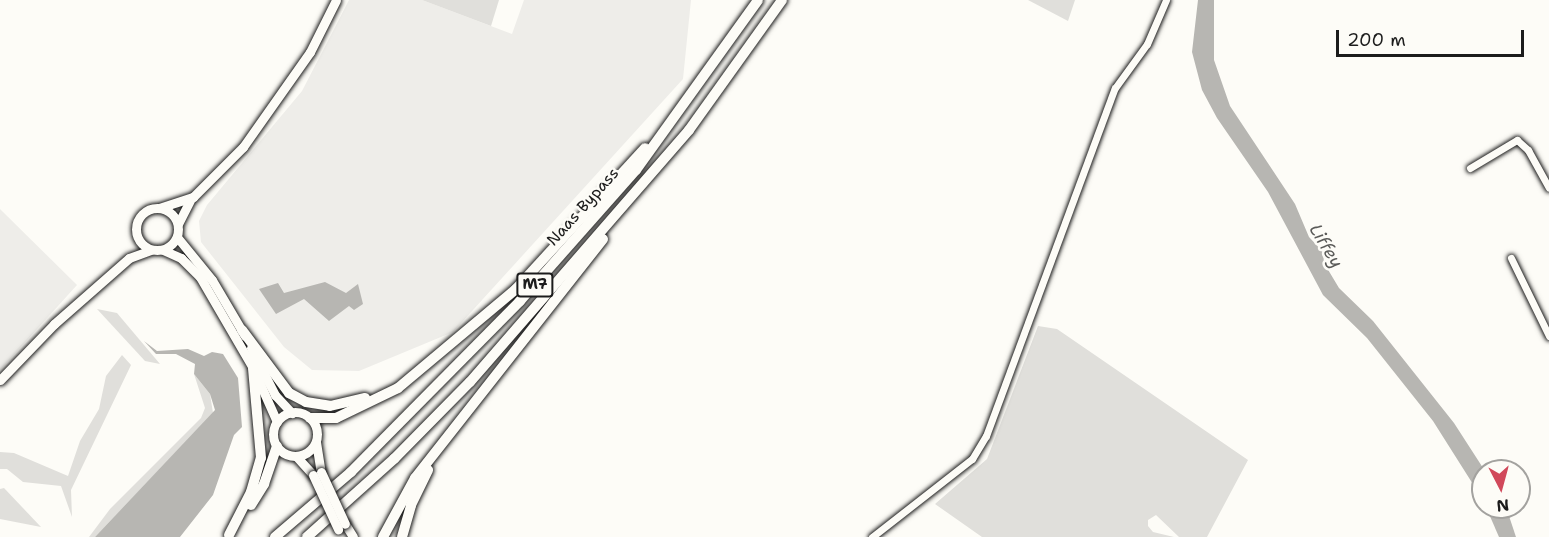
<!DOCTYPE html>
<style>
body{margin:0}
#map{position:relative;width:1549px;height:537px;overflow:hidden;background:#fdfcf7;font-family:"Shantell Sans",sans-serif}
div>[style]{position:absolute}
.built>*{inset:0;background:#eeede9}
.green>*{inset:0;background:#e0dfdb}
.water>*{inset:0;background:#b7b6b2}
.roads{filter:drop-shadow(0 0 2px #1c1c1c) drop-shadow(0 0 2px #1c1c1c)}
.minor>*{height:7px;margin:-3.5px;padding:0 3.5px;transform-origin:3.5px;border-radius:3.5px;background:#fdfcf7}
.major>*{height:9px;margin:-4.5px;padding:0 4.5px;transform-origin:4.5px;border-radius:4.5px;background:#fdfcf7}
.major>.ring{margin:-4.5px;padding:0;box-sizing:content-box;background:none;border:9px solid #fdfcf7;border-radius:50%}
.highway>*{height:10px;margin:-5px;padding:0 5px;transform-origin:5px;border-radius:5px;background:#fdfcf7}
.bridges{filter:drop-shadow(0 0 2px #1c1c1c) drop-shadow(0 0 2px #1c1c1c)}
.major-bridge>*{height:9px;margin:-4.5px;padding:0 4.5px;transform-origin:4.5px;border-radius:4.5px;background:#fdfcf7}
span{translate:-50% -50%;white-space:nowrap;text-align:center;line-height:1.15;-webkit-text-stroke:5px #fdfcf7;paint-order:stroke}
.shield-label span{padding:2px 4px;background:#fdfcf7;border:2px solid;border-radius:4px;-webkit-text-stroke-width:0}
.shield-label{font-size:15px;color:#1c1c1c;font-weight:700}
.street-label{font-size:16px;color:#1c1c1c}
.water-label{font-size:18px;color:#5a5a58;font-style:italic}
.north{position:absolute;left:1471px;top:459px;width:60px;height:60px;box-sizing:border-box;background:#fdfcf7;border:2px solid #a3a29f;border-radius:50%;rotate:174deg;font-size:16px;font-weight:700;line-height:24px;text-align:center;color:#1c1c1c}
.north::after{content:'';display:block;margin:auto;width:21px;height:27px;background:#d1495b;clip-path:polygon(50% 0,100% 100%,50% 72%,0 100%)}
.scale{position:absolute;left:1336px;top:30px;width:188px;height:27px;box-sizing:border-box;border:3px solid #1c1c1c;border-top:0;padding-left:8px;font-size:18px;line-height:21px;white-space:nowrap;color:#1c1c1c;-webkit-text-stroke:4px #fdfcf7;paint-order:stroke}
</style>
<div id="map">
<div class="built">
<i style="clip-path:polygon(349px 0,422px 0,512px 34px,524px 0,691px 0,683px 79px,453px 332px,359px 371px,312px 370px,284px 347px,201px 242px,199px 221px,207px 205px,302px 91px)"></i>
<i style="clip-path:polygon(0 209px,77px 285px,0 370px)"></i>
</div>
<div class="green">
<i style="clip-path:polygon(422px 0,499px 0,491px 26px)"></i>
<i style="clip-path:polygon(1028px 0,1075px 0,1068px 21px)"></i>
<i style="clip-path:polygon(97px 309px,117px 313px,160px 364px,145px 361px)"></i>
<i style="clip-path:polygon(1038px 326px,1057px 329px,1248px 460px,1207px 537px,1179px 537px,1156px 515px,1148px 520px,1148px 526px,1153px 532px,1174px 537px,982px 537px,935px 504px,987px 459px)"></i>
<i style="clip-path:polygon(122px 355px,131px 365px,71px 490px,72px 517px,61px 486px,23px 482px,7px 469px,0 469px,0 452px,14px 453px,68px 476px,80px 441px,99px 409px,106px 376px)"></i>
<i style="clip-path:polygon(194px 374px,210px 394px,213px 413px,95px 537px,89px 537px,110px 509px,201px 418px,205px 408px)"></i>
<i style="clip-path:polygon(4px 488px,41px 527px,0 519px,0 489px)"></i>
</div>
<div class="water">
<i style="clip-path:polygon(1198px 0,1214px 0,1214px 60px,1230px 106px,1295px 204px,1309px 237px,1323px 252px,1324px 263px,1339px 288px,1373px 321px,1454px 423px,1485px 471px,1483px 500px,1433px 421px,1367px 338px,1323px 295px,1268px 192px,1217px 118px,1202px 90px,1192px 52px)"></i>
<i style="clip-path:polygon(325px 282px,346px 293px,358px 284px,363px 304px,354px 310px,349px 306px,329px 321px,304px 299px,276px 314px,259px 289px,278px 283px,284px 293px)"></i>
<i style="clip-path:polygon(144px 341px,157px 351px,188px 349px,204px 356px,212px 352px,223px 354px,238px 378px,242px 427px,234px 435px,213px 495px,180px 537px,95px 537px,215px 410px,210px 394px,194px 374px,195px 364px,176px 354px,156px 354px)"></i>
<i style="clip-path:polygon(1486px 507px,1506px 507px,1516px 537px,1499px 537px)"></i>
</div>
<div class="roads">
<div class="minor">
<i style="left:1470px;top:168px;width:55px;rotate:-30.8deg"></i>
<i style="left:1517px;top:140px;width:15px;rotate:42deg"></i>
<i style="left:1528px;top:150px;width:43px;rotate:61.1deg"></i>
<i style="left:1511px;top:258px;width:87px;rotate:64deg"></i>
<i style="left:872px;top:537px;width:127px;rotate:-38deg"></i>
<i style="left:972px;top:459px;width:27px;rotate:-59deg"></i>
<i style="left:986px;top:436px;width:371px;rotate:-69.7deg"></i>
<i style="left:1115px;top:88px;width:54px;rotate:-54deg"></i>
<i style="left:1147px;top:44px;width:48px;rotate:-66.6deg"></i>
</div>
<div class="major">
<i class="ring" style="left:136px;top:208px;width:33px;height:33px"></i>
<i style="left:159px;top:208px;width:36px;rotate:-18deg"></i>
<i style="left:193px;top:197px;width:71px;rotate:-45deg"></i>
<i style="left:243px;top:147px;width:116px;rotate:-54.8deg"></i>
<i style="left:310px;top:52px;width:58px;rotate:-63.4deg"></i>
<i style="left:178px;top:224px;width:28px;rotate:-63deg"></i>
<i style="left:177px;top:237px;width:55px;rotate:50.9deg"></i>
<i style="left:212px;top:280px;width:65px;rotate:59.5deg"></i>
<i style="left:163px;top:250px;width:20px;rotate:24deg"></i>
<i style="left:181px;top:258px;width:27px;rotate:45deg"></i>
<i style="left:200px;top:277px;width:105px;rotate:59.8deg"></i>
<i style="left:253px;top:368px;width:59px;rotate:66deg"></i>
<i style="left:251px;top:348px;width:53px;rotate:62.9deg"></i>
<i style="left:275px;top:395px;width:25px;rotate:47deg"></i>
<i style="left:0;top:380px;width:78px;rotate:-46deg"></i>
<i style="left:54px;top:324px;width:100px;rotate:-41.3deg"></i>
<i style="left:129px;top:258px;width:23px;rotate:-20deg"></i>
<i class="ring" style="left:273px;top:412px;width:35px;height:35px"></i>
<i style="left:316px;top:442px;width:30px;rotate:81deg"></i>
<i style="left:296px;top:456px;width:25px;rotate:48deg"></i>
<i style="left:345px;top:524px;width:15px;rotate:58deg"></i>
</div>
<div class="highway">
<i style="left:242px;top:330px;width:79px;rotate:53.3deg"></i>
<i style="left:289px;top:393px;width:19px;rotate:28deg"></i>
<i style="left:306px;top:402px;width:24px;rotate:9deg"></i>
<i style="left:330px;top:406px;width:36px;rotate:-13deg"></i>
<i style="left:310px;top:418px;width:26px"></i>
<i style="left:336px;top:418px;width:69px;rotate:-25.8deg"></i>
<i style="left:398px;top:388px;width:154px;rotate:-40deg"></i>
<i style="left:516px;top:289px;width:191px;rotate:-47.5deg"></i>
<i style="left:251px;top:505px;width:25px;rotate:-58deg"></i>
<i style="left:264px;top:484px;width:40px;rotate:-71.1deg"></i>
<i style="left:229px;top:535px;width:48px;rotate:-62.9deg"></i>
<i style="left:251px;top:492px;width:35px;rotate:-74deg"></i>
<i style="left:261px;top:458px;width:90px;rotate:-95.1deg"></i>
<i style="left:275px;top:537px;width:100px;rotate:-40.5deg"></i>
<i style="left:351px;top:472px;width:240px;rotate:-45.3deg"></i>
<i style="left:520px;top:301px;width:175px;rotate:-48.5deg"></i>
<i style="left:636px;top:170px;width:209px;rotate:-54.3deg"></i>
<i style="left:307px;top:537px;width:117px;rotate:-41.9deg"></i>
<i style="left:394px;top:459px;width:108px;rotate:-45.4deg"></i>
<i style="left:470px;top:382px;width:334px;rotate:-49deg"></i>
<i style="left:689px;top:130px;width:160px;rotate:-54.4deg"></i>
<i style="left:383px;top:537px;width:67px;rotate:-61.5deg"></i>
<i style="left:415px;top:478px;width:304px;rotate:-51.8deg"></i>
<i style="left:402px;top:537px;width:33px;rotate:-74deg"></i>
<i style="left:411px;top:505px;width:39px;rotate:-64deg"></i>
</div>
</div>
<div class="bridges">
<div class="major-bridge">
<i style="left:321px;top:472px;width:57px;rotate:65.2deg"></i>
<i style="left:313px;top:475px;width:60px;rotate:65.2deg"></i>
</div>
</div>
<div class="shield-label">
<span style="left:535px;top:285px">M7</span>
</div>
<div class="street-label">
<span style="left:583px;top:207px;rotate:-48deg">Naas Bypass</span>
</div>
<div class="water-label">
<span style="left:1326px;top:246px;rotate:59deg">Liffey</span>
</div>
<div class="north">N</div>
<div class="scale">200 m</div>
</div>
